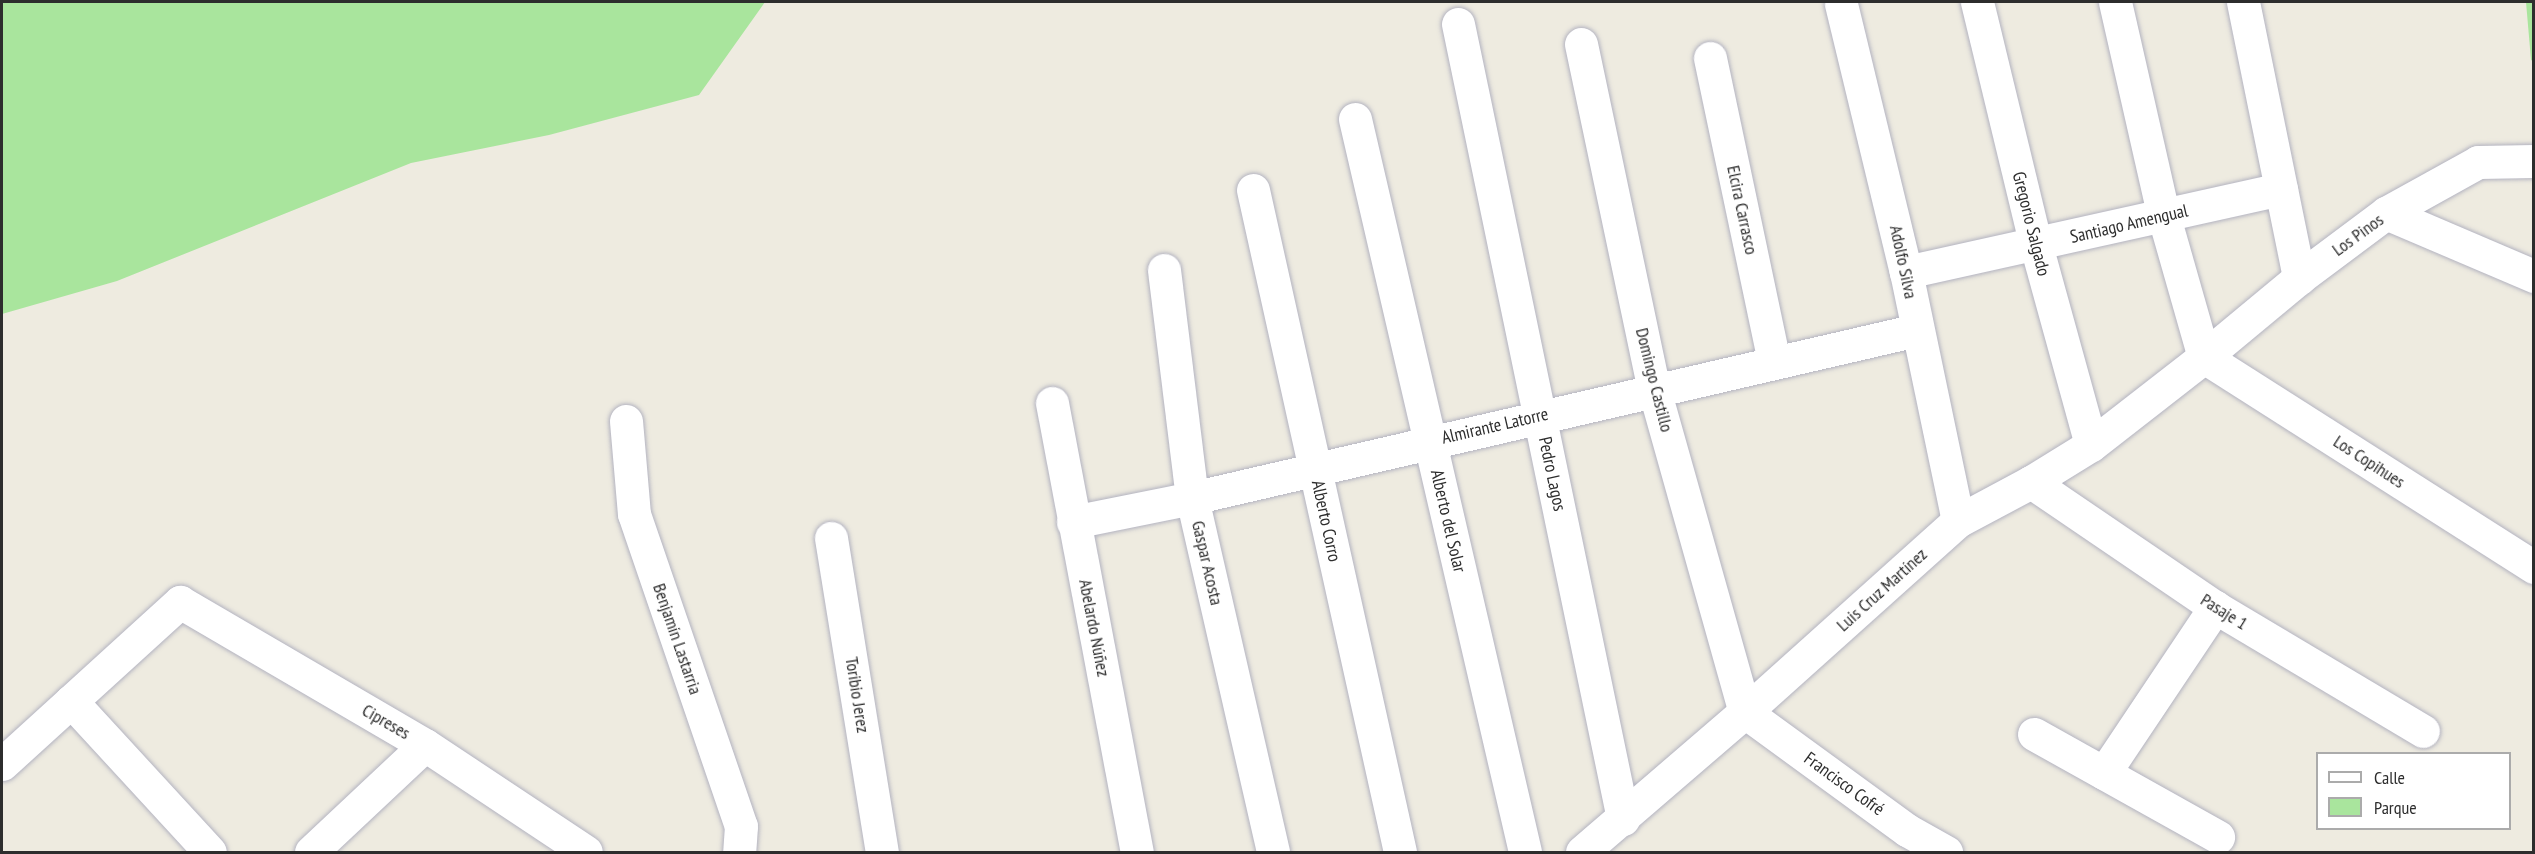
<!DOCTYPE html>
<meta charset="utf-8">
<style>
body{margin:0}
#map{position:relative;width:2535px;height:854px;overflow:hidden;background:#eeebe0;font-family:"PT Sans Narrow",sans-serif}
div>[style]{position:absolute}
.green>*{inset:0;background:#a9e59d}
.roads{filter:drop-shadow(0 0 2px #b3b3c0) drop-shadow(0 0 2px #b3b3c0)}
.minor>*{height:33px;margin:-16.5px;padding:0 16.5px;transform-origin:16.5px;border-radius:16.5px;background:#fff}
.tertiary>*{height:33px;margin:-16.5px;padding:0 16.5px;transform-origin:16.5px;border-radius:16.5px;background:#fff}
span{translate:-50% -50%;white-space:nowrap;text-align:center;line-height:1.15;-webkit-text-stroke:4.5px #fff;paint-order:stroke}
.street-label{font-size:18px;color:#2d2d2d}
.frame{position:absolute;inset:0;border:3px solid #2d2d2d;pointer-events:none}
.legend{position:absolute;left:2316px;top:752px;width:195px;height:78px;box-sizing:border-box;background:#fff;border:2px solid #ababab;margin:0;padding:8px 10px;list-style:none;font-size:18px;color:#2d2d2d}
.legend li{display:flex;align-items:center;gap:12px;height:30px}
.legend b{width:30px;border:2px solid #ababab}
</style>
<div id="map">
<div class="green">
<i style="clip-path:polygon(2px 2px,765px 2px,699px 95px,549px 135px,411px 163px,117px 281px,2px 314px)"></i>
<i style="clip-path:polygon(2526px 2px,2533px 2px,2533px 61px,2531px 60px)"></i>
</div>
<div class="roads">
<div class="minor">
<i style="left:1977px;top:2px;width:250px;rotate:76.4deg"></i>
<i style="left:2036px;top:245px;width:207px;rotate:74.6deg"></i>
<i style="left:2115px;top:2px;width:221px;rotate:77.2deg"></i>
<i style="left:2164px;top:217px;width:146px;rotate:74.1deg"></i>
<i style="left:2243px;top:2px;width:282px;rotate:78.5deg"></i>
<i style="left:1841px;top:4px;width:276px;rotate:76.4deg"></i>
<i style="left:1906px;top:272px;width:254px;rotate:78.2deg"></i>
<i style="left:1458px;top:24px;width:812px;rotate:78.27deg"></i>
<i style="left:1581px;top:44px;width:353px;rotate:78.1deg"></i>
<i style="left:1654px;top:389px;width:336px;rotate:74.3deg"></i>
<i style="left:1745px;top:712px;width:200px;rotate:36.1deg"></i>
<i style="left:1907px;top:830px;width:45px;rotate:29.4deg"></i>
<i style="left:1710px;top:58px;width:311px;rotate:78.1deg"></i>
<i style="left:1355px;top:119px;width:752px;rotate:76.94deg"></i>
<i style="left:1253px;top:190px;width:678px;rotate:77.48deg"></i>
<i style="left:2386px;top:213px;width:161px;rotate:23.1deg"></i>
<i style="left:1164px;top:270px;width:230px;rotate:83deg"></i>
<i style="left:1192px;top:498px;width:363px;rotate:77.1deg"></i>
<i style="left:1906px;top:272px;width:384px;rotate:-12.5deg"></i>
<i style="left:2204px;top:357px;width:124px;rotate:-39.7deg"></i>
<i style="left:2299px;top:278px;width:109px;rotate:-36.8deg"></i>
<i style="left:2386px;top:213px;width:105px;rotate:-29deg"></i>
<i style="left:2478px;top:162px;width:56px;rotate:-1deg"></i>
<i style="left:2204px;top:357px;width:391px;rotate:32.5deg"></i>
<i style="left:1052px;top:403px;width:457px;rotate:79.3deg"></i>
<i style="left:626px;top:421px;width:93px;rotate:85.1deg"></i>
<i style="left:634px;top:514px;width:330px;rotate:71.1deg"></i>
<i style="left:741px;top:826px;width:26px;rotate:94deg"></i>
<i style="left:2031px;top:482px;width:222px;rotate:34.2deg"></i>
<i style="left:2215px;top:607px;width:242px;rotate:30.8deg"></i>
<i style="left:1073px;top:522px;width:121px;rotate:-11.4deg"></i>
<i style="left:1192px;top:498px;width:744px;rotate:-13.05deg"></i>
<i style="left:831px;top:538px;width:318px;rotate:80.8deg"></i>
<i style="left:71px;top:701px;width:205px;rotate:47.4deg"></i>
<i style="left:2034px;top:734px;width:211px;rotate:29.2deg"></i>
<i style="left:2px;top:764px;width:241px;rotate:-42.3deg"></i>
<i style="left:180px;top:602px;width:284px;rotate:30.3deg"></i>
<i style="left:425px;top:745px;width:193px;rotate:33.6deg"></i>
<i style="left:2104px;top:773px;width:200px;rotate:-56.2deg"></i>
<i style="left:311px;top:852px;width:156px;rotate:-43.2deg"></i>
</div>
<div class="tertiary">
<i style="left:1582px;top:852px;width:215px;rotate:-40.7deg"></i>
<i style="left:1745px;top:712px;width:286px;rotate:-41.9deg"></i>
<i style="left:1958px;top:521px;width:83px;rotate:-28.1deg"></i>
<i style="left:2031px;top:482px;width:70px;rotate:-31.7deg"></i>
<i style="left:2091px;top:445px;width:143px;rotate:-37.9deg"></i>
</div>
</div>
<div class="street-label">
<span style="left:1742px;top:210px;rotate:78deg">Elcira Carrasco</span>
<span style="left:2031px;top:224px;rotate:76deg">Gregorio Salgado</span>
<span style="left:2129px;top:224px;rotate:-13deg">Santiago Amengual</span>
<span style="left:2358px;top:235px;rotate:-36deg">Los Pinos</span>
<span style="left:1903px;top:262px;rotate:78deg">Adolfo Silva</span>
<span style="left:1654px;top:380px;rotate:76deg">Domingo Castillo</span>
<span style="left:1495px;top:426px;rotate:-13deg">Almirante Latorre</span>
<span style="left:2369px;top:462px;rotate:33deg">Los Copihues</span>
<span style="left:1552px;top:474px;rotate:78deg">Pedro Lagos</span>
<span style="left:1326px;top:521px;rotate:78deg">Alberto Corro</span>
<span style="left:1448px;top:521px;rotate:77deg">Alberto del Solar</span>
<span style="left:1207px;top:563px;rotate:77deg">Gaspar Acosta</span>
<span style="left:1882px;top:590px;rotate:-42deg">Luis Cruz Martínez</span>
<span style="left:2224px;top:612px;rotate:32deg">Pasaje 1</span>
<span style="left:1094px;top:628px;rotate:79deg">Abelardo Núñez</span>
<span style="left:677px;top:639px;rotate:71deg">Benjamín Lastarria</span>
<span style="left:857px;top:695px;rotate:81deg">Toribio Jerez</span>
<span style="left:386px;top:722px;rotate:30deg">Cipreses</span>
<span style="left:1844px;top:784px;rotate:36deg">Francisco Cofré</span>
</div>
<div class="frame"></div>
<ul class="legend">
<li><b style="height:8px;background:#fff"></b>Calle</li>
<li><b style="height:16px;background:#a9e59d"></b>Parque</li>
</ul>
</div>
